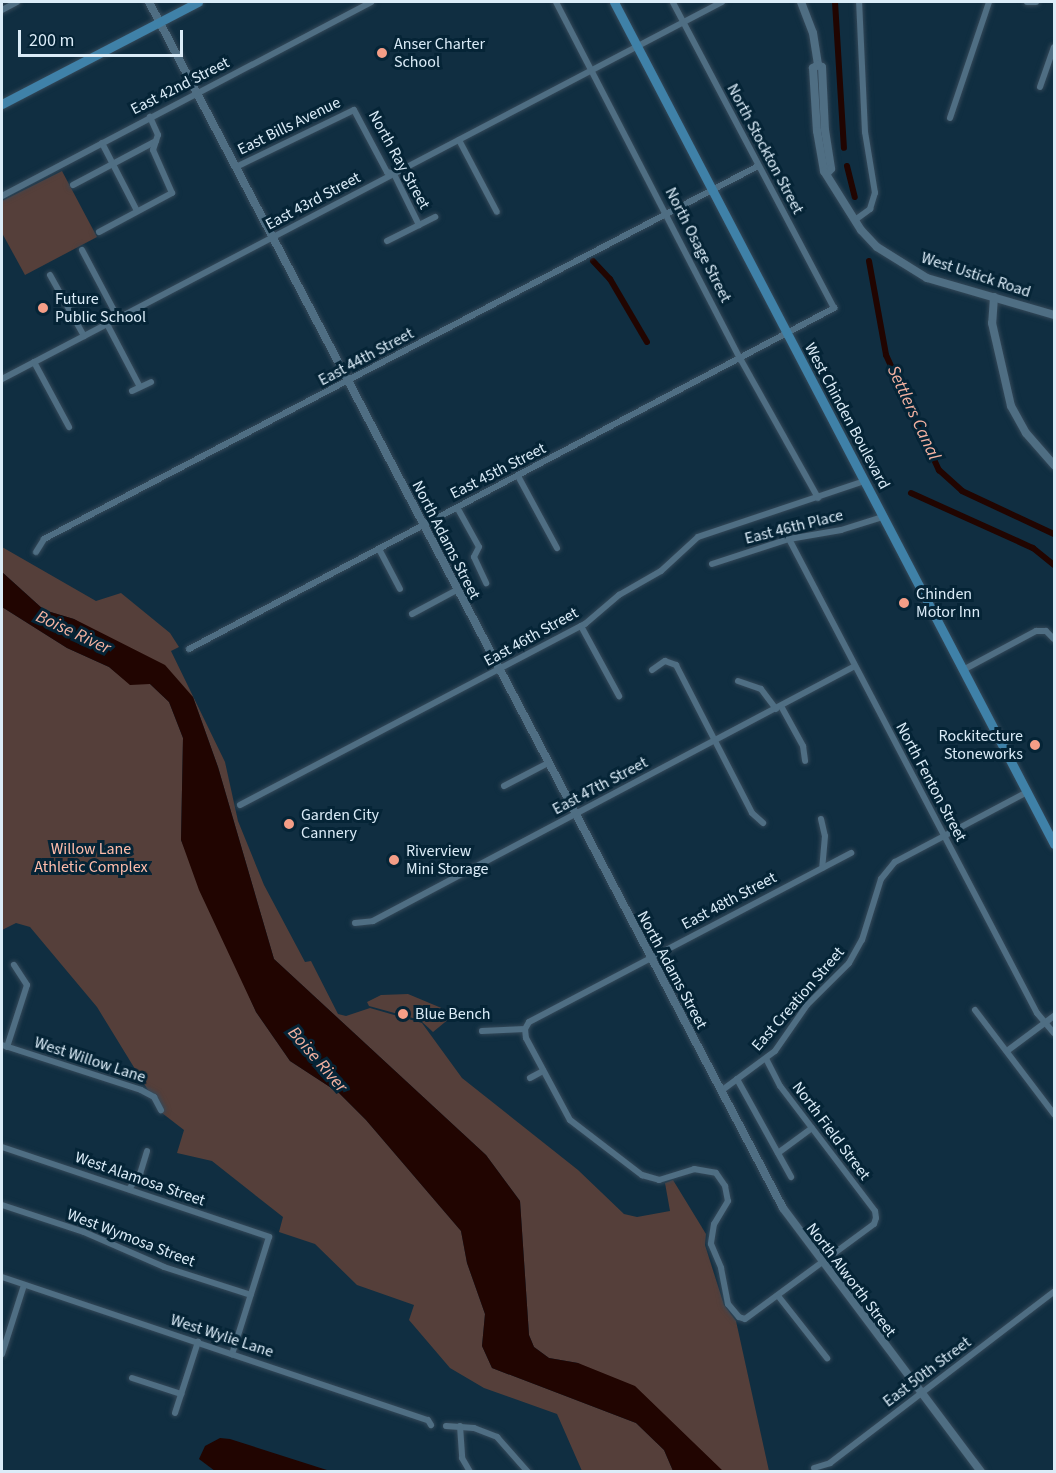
<!DOCTYPE html>
<style>
body{margin:0}
#map{position:relative;width:1056px;height:1473px;overflow:hidden;background:#102e41;font-family:"Source Sans 3",sans-serif}
div>[style]{position:absolute}
.green>*{inset:0;background:#553f3a}
.water>*{inset:0;background:#210501}
.canal>*{height:6px;margin:-3px;padding:0 3px;transform-origin:3px;border-radius:3px;background:#210501}
.roads{filter:drop-shadow(0 0 2px #354959) drop-shadow(0 0 2px #354959)}
.minor>*{height:6px;margin:-3px;padding:0 3px;transform-origin:3px;border-radius:3px;background:#4f6e83}
.tertiary>*{height:8px;margin:-4px;padding:0 4px;transform-origin:4px;border-radius:4px;background:#4f6e83}
.secondary>*{height:8px;margin:-4px;padding:0 4px;transform-origin:4px;border-radius:4px;background:#4f6e83}
.primary>*{height:9px;margin:-4.5px;padding:0 4.5px;transform-origin:4.5px;border-radius:4.5px;background:#3f81a8}
.dots>*{width:16px;height:16px;translate:-50% -50%;box-sizing:border-box;border:3px solid #052436;border-radius:50%}
span{translate:-50% -50%;white-space:nowrap;text-align:center;line-height:1.15;-webkit-text-stroke:6px #052436;paint-order:stroke}
.poi-label{font-size:16px;color:#dbecf8}
.left{translate:0 -50%;text-align:left}
.right{translate:-100% -50%;text-align:right}
.street-label{font-size:16px;color:#dbecf8}
.park-label{font-size:16px;color:#ffbdab}
.water-label{font-size:18px;color:#f5b3a2;font-style:italic}
.frame{position:absolute;inset:0;border:3px solid #dbecf8;pointer-events:none}
.scale{position:absolute;left:18px;top:30px;width:165px;height:27px;box-sizing:border-box;border:3px solid #dbecf8;border-top:0;padding-left:8px;font-size:18px;line-height:21px;white-space:nowrap;color:#dbecf8;-webkit-text-stroke:4px #052436;paint-order:stroke}
</style>
<div id="map">
<div class="green">
<i style="clip-path:polygon(62px 171px,97px 237px,25px 275px,2px 233px,2px 201px)"></i>
<i style="clip-path:polygon(2px 547px,96px 601px,121px 593px,170px 633px,179px 647px,171px 651px,225px 762px,238px 821px,264px 885px,305px 962px,311px 961px,338px 1014px,346px 1016px,370px 1008px,422px 1023px,462px 1078px,578px 1170px,624px 1214px,637px 1217px,670px 1211px,665px 1183px,673px 1180px,706px 1234px,705px 1245px,724px 1305px,736px 1321px,769px 1471px,722px 1471px,674px 1425px,578px 1363px,549px 1358px,534px 1347px,529px 1335px,520px 1201px,486px 1155px,274px 959px,218px 767px,193px 697px,74px 619px,44px 610px,2px 572px)"></i>
<i style="clip-path:polygon(2px 607px,67px 648px,109px 667px,130px 684px,150px 684px,169px 702px,183px 738px,181px 840px,256px 1012px,290px 1061px,339px 1093px,366px 1120px,461px 1231px,467px 1263px,485px 1314px,482px 1346px,492px 1368px,636px 1423px,664px 1450px,673px 1471px,582px 1471px,557px 1414px,484px 1388px,450px 1368px,409px 1320px,414px 1305px,357px 1285px,315px 1244px,279px 1232px,283px 1217px,212px 1161px,177px 1153px,184px 1130px,162px 1113px,97px 1007px,30px 927px,16px 923px,2px 930px)"></i>
<i style="clip-path:polygon(408px 994px,451px 1012px,450px 1018px,433px 1032px,420px 1020px,369px 1006px,367px 1002px,381px 995px)"></i>
</div>
<div class="water">
<i style="clip-path:polygon(2px 572px,44px 610px,74px 619px,165px 665px,193px 697px,218px 767px,274px 959px,486px 1155px,520px 1201px,529px 1335px,534px 1347px,549px 1358px,578px 1363px,635px 1386px,723px 1471px,673px 1471px,664px 1450px,636px 1423px,492px 1368px,482px 1346px,485px 1314px,467px 1263px,461px 1231px,366px 1120px,339px 1093px,290px 1061px,256px 1012px,199px 890px,181px 840px,183px 738px,169px 702px,150px 684px,130px 685px,109px 667px,67px 648px,2px 607px)"></i>
<i style="clip-path:polygon(220px 1438px,230px 1439px,330px 1471px,215px 1471px,199px 1459px,205px 1446px)"></i>
</div>
<div class="canal">
<i style="left:835px;top:2px;width:146px;rotate:86.5deg"></i>
<i style="left:847px;top:166px;width:32px;rotate:76deg"></i>
<i style="left:593px;top:261px;width:25px;rotate:47deg"></i>
<i style="left:610px;top:279px;width:73px;rotate:59.6deg"></i>
<i style="left:869px;top:261px;width:96px;rotate:79.7deg"></i>
<i style="left:886px;top:355px;width:127px;rotate:65.3deg"></i>
<i style="left:939px;top:470px;width:31px;rotate:42deg"></i>
<i style="left:962px;top:491px;width:102px;rotate:25.1deg"></i>
<i style="left:911px;top:493px;width:134px;rotate:24.3deg"></i>
<i style="left:1033px;top:548px;width:27px;rotate:39deg"></i>
</div>
<div class="roads">
<div class="minor">
<i style="left:556px;top:2px;width:403px;rotate:62.7deg"></i>
<i style="left:741px;top:360px;width:158px;rotate:60.8deg"></i>
<i style="left:1027px;top:2px;width:9px"></i>
<i style="left:2px;top:10px;width:17px;rotate:-28deg"></i>
<i style="left:1040px;top:87px;width:42px;rotate:-70.7deg"></i>
<i style="left:950px;top:118px;width:122px;rotate:-71.4deg"></i>
<i style="left:459px;top:140px;width:81px;rotate:62.2deg"></i>
<i style="left:102px;top:143px;width:74px;rotate:62.7deg"></i>
<i style="left:236px;top:167px;width:131px;rotate:-25.8deg"></i>
<i style="left:354px;top:110px;width:70px;rotate:62deg"></i>
<i style="left:387px;top:172px;width:7px;rotate:16deg"></i>
<i style="left:394px;top:174px;width:57px;rotate:63.9deg"></i>
<i style="left:73px;top:185px;width:94px;rotate:-27.9deg"></i>
<i style="left:2px;top:196px;width:417px;rotate:-27.7deg"></i>
<i style="left:855px;top:220px;width:19px;rotate:-36deg"></i>
<i style="left:870px;top:209px;width:17px;rotate:-73deg"></i>
<i style="left:875px;top:193px;width:62px;rotate:-99.3deg"></i>
<i style="left:865px;top:132px;width:130px;rotate:-92.6deg"></i>
<i style="left:99px;top:232px;width:83px;rotate:-28.1deg"></i>
<i style="left:172px;top:193px;width:47px;rotate:-113.8deg"></i>
<i style="left:153px;top:150px;width:16px;rotate:-72deg"></i>
<i style="left:158px;top:135px;width:20px;rotate:-114deg"></i>
<i style="left:387px;top:241px;width:54px;rotate:-26.6deg"></i>
<i style="left:82px;top:250px;width:77px;rotate:62.1deg"></i>
<i style="left:50px;top:275px;width:70px;rotate:60.9deg"></i>
<i style="left:107px;top:324px;width:71px;rotate:62.4deg"></i>
<i style="left:34px;top:362px;width:74px;rotate:61.7deg"></i>
<i style="left:2px;top:379px;width:813px;rotate:-27.64deg"></i>
<i style="left:132px;top:391px;width:21px;rotate:-25deg"></i>
<i style="left:518px;top:476px;width:82px;rotate:61.6deg"></i>
<i style="left:458px;top:509px;width:43px;rotate:61.1deg"></i>
<i style="left:479px;top:547px;width:11px;rotate:117deg"></i>
<i style="left:474px;top:557px;width:29px;rotate:65deg"></i>
<i style="left:789px;top:539px;width:535px;rotate:62.38deg"></i>
<i style="left:1037px;top:1013px;width:26px;rotate:50deg"></i>
<i style="left:379px;top:549px;width:45px;rotate:62.3deg"></i>
<i style="left:36px;top:552px;width:15px;rotate:-58deg"></i>
<i style="left:44px;top:539px;width:806px;rotate:-27.58deg"></i>
<i style="left:712px;top:564px;width:81px;rotate:-18deg"></i>
<i style="left:789px;top:539px;width:53px;rotate:-9.8deg"></i>
<i style="left:841px;top:530px;width:44px;rotate:-17.2deg"></i>
<i style="left:412px;top:614px;width:51px;rotate:-28.1deg"></i>
<i style="left:581px;top:626px;width:80px;rotate:61.5deg"></i>
<i style="left:189px;top:649px;width:730px;rotate:-27.86deg"></i>
<i style="left:834px;top:308px;width:346px;rotate:-117.8deg"></i>
<i style="left:652px;top:670px;width:16px;rotate:-35deg"></i>
<i style="left:665px;top:661px;width:12px;rotate:20deg"></i>
<i style="left:676px;top:665px;width:166px;rotate:62.8deg"></i>
<i style="left:752px;top:813px;width:15px;rotate:42deg"></i>
<i style="left:963px;top:670px;width:83px;rotate:-28.1deg"></i>
<i style="left:1036px;top:631px;width:10px"></i>
<i style="left:1046px;top:631px;width:11px;rotate:45deg"></i>
<i style="left:738px;top:681px;width:24px;rotate:19deg"></i>
<i style="left:761px;top:689px;width:25px;rotate:53deg"></i>
<i style="left:781px;top:706px;width:46px;rotate:61.2deg"></i>
<i style="left:803px;top:746px;width:15px;rotate:82deg"></i>
<i style="left:504px;top:786px;width:50px;rotate:-27.6deg"></i>
<i style="left:240px;top:805px;width:390px;rotate:-27.7deg"></i>
<i style="left:585px;top:624px;width:45px;rotate:-40.5deg"></i>
<i style="left:619px;top:595px;width:48px;rotate:-29.7deg"></i>
<i style="left:661px;top:571px;width:50px;rotate:-42.6deg"></i>
<i style="left:698px;top:537px;width:175px;rotate:-18.6deg"></i>
<i style="left:821px;top:819px;width:17px;rotate:77deg"></i>
<i style="left:825px;top:836px;width:32px;rotate:95deg"></i>
<i style="left:355px;top:923px;width:18px;rotate:-6deg"></i>
<i style="left:373px;top:921px;width:545px;rotate:-27.88deg"></i>
<i style="left:975px;top:1010px;width:131px;rotate:52.8deg"></i>
<i style="left:525px;top:1029px;width:8px;rotate:-60deg"></i>
<i style="left:529px;top:1022px;width:364px;rotate:-27.7deg"></i>
<i style="left:482px;top:1031px;width:43px;rotate:-2.7deg"></i>
<i style="left:525px;top:1029px;width:9px;rotate:84deg"></i>
<i style="left:526px;top:1038px;width:93px;rotate:61.8deg"></i>
<i style="left:570px;top:1120px;width:91px;rotate:37.4deg"></i>
<i style="left:642px;top:1175px;width:18px;rotate:16deg"></i>
<i style="left:659px;top:1180px;width:37px;rotate:-17deg"></i>
<i style="left:694px;top:1169px;width:22px;rotate:10deg"></i>
<i style="left:716px;top:1173px;width:16px;rotate:55deg"></i>
<i style="left:725px;top:1186px;width:15px;rotate:79deg"></i>
<i style="left:728px;top:1201px;width:27px;rotate:121deg"></i>
<i style="left:714px;top:1224px;width:20px;rotate:99deg"></i>
<i style="left:711px;top:1244px;width:26px;rotate:67deg"></i>
<i style="left:721px;top:1268px;width:37px;rotate:79deg"></i>
<i style="left:728px;top:1304px;width:17px;rotate:50deg"></i>
<i style="left:739px;top:1317px;width:6px;rotate:18deg"></i>
<i style="left:745px;top:1319px;width:160px;rotate:-36.4deg"></i>
<i style="left:874px;top:1224px;width:6px;rotate:-72deg"></i>
<i style="left:876px;top:1218px;width:7px;rotate:-98deg"></i>
<i style="left:875px;top:1211px;width:157px;rotate:-127.2deg"></i>
<i style="left:780px;top:1086px;width:30px;rotate:-117deg"></i>
<i style="left:2px;top:1045px;width:146px;rotate:17.9deg"></i>
<i style="left:141px;top:1090px;width:15px;rotate:28deg"></i>
<i style="left:154px;top:1097px;width:15px;rotate:62deg"></i>
<i style="left:7px;top:1047px;width:65px;rotate:-72.1deg"></i>
<i style="left:27px;top:985px;width:24px;rotate:-123deg"></i>
<i style="left:1007px;top:1051px;width:59px;rotate:-36.7deg"></i>
<i style="left:530px;top:1078px;width:15px;rotate:-28deg"></i>
<i style="left:737px;top:1079px;width:112px;rotate:61.1deg"></i>
<i style="left:721px;top:1091px;width:67px;rotate:-36.5deg"></i>
<i style="left:775px;top:1051px;width:56px;rotate:-55.2deg"></i>
<i style="left:807px;top:1005px;width:59px;rotate:-45deg"></i>
<i style="left:849px;top:963px;width:26px;rotate:-61deg"></i>
<i style="left:862px;top:940px;width:64px;rotate:-72.7deg"></i>
<i style="left:881px;top:879px;width:22px;rotate:-51deg"></i>
<i style="left:895px;top:862px;width:149px;rotate:-27.9deg"></i>
<i style="left:2px;top:1147px;width:282px;rotate:18.6deg"></i>
<i style="left:269px;top:1237px;width:123px;rotate:107.5deg"></i>
<i style="left:778px;top:1153px;width:42px;rotate:-36.3deg"></i>
<i style="left:129px;top:1189px;width:19px;rotate:-54deg"></i>
<i style="left:140px;top:1174px;width:24px;rotate:-73deg"></i>
<i style="left:2px;top:1205px;width:86px;rotate:18.2deg"></i>
<i style="left:84px;top:1232px;width:87px;rotate:23.6deg"></i>
<i style="left:164px;top:1267px;width:91px;rotate:17.8deg"></i>
<i style="left:2px;top:1277px;width:449px;rotate:18.6deg"></i>
<i style="left:428px;top:1420px;width:6px;rotate:59deg"></i>
<i style="left:779px;top:1297px;width:78px;rotate:51.8deg"></i>
<i style="left:2px;top:1354px;width:72px;rotate:-72.3deg"></i>
<i style="left:132px;top:1378px;width:52px;rotate:18.1deg"></i>
<i style="left:175px;top:1413px;width:75px;rotate:-72.1deg"></i>
<i style="left:446px;top:1426px;width:28px;rotate:4deg"></i>
<i style="left:474px;top:1428px;width:25px;rotate:21deg"></i>
<i style="left:497px;top:1437px;width:47px;rotate:48.5deg"></i>
<i style="left:460px;top:1426px;width:32px;rotate:86deg"></i>
<i style="left:462px;top:1458px;width:16px;rotate:60deg"></i>
<i style="left:814px;top:1468px;width:17px;rotate:-17deg"></i>
<i style="left:830px;top:1463px;width:282px;rotate:-37.4deg"></i>
</div>
<div class="tertiary">
<i style="left:149px;top:2px;width:1362px;rotate:62.27deg"></i>
<i style="left:783px;top:1208px;width:330px;rotate:53.1deg"></i>
<i style="left:994px;top:297px;width:26px;rotate:94deg"></i>
<i style="left:992px;top:323px;width:85px;rotate:77.1deg"></i>
<i style="left:1011px;top:406px;width:31px;rotate:61deg"></i>
<i style="left:1026px;top:433px;width:43px;rotate:48.8deg"></i>
</div>
<div class="secondary">
<i style="left:801px;top:2px;width:33px;rotate:69deg"></i>
<i style="left:813px;top:33px;width:32px;rotate:81deg"></i>
<i style="left:818px;top:65px;width:4px;rotate:27deg"></i>
<i style="left:822px;top:67px;width:63px;rotate:87.3deg"></i>
<i style="left:825px;top:130px;width:39px;rotate:81deg"></i>
<i style="left:831px;top:169px;width:4px;rotate:135deg"></i>
<i style="left:818px;top:65px;width:6px;rotate:149deg"></i>
<i style="left:813px;top:68px;width:63px;rotate:86.4deg"></i>
<i style="left:817px;top:131px;width:41px;rotate:80.1deg"></i>
<i style="left:824px;top:171px;width:70px;rotate:57.9deg"></i>
<i style="left:861px;top:230px;width:23px;rotate:47deg"></i>
<i style="left:877px;top:247px;width:59px;rotate:31.8deg"></i>
<i style="left:927px;top:278px;width:132px;rotate:16.2deg"></i>
</div>
<div class="primary">
<i style="left:614px;top:2px;width:950px;rotate:62.41deg"></i>
<i style="left:2px;top:104px;width:221px;rotate:-27.5deg"></i>
</div>
</div>
<div class="dots">
<i style="left:382px;top:53px;background:#f49e87"></i>
<i style="left:43px;top:308px;background:#f49e87"></i>
<i style="left:904px;top:603px;background:#f49e87"></i>
<i style="left:1035px;top:745px;background:#f49e87"></i>
<i style="left:289px;top:824px;background:#f49e87"></i>
<i style="left:394px;top:860px;background:#f49e87"></i>
<i style="left:403px;top:1014px;background:#f49e87"></i>
</div>
<div class="poi-label">
<span class="left" style="left:394px;top:53px">Anser Charter<br>School</span>
<span class="left" style="left:55px;top:308px">Future<br>Public School</span>
<span class="left" style="left:916px;top:603px">Chinden<br>Motor Inn</span>
<span class="right" style="left:1023px;top:745px">Rockitecture<br>Stoneworks</span>
<span class="left" style="left:301px;top:824px">Garden City<br>Cannery</span>
<span class="left" style="left:406px;top:860px">Riverview<br>Mini Storage</span>
<span class="left" style="left:415px;top:1014px">Blue Bench</span>
</div>
<div class="street-label">
<span style="left:180px;top:86px;rotate:-27deg">East 42nd Street</span>
<span style="left:289px;top:126px;rotate:-26deg">East Bills Avenue</span>
<span style="left:765px;top:149px;rotate:62deg">North Stockton Street</span>
<span style="left:399px;top:160px;rotate:61deg">North Ray Street</span>
<span style="left:313px;top:201px;rotate:-28deg">East 43rd Street</span>
<span style="left:698px;top:245px;rotate:63deg">North Osage Street</span>
<span style="left:976px;top:275px;rotate:18deg">West Ustick Road</span>
<span style="left:366px;top:357px;rotate:-28deg">East 44th Street</span>
<span style="left:847px;top:416px;rotate:62deg">West Chinden Boulevard</span>
<span style="left:498px;top:471px;rotate:-27deg">East 45th Street</span>
<span style="left:794px;top:527px;rotate:-14deg">East 46th Place</span>
<span style="left:446px;top:540px;rotate:63deg">North Adams Street</span>
<span style="left:531px;top:637px;rotate:-29deg">East 46th Street</span>
<span style="left:931px;top:782px;rotate:62deg">North Fenton Street</span>
<span style="left:600px;top:786px;rotate:-28deg">East 47th Street</span>
<span style="left:729px;top:901px;rotate:-28deg">East 48th Street</span>
<span style="left:672px;top:970px;rotate:62deg">North Adams Street</span>
<span style="left:798px;top:999px;rotate:-49deg">East Creation Street</span>
<span style="left:90px;top:1060px;rotate:18deg">West Willow Lane</span>
<span style="left:831px;top:1131px;rotate:53deg">North Field Street</span>
<span style="left:140px;top:1179px;rotate:19deg">West Alamosa Street</span>
<span style="left:131px;top:1238px;rotate:21deg">West Wymosa Street</span>
<span style="left:851px;top:1280px;rotate:53deg">North Alworth Street</span>
<span style="left:222px;top:1336px;rotate:18deg">West Wylie Lane</span>
<span style="left:927px;top:1372px;rotate:-37deg">East 50th Street</span>
</div>
<div class="park-label">
<span style="left:91px;top:858px">Willow Lane<br>Athletic Complex</span>
</div>
<div class="water-label">
<span style="left:913px;top:413px;rotate:65deg">Settlers Canal</span>
<span style="left:73px;top:633px;rotate:25deg">Boise River</span>
<span style="left:317px;top:1060px;rotate:49deg">Boise River</span>
</div>
<div class="frame"></div>
<div class="scale">200 m</div>
</div>
